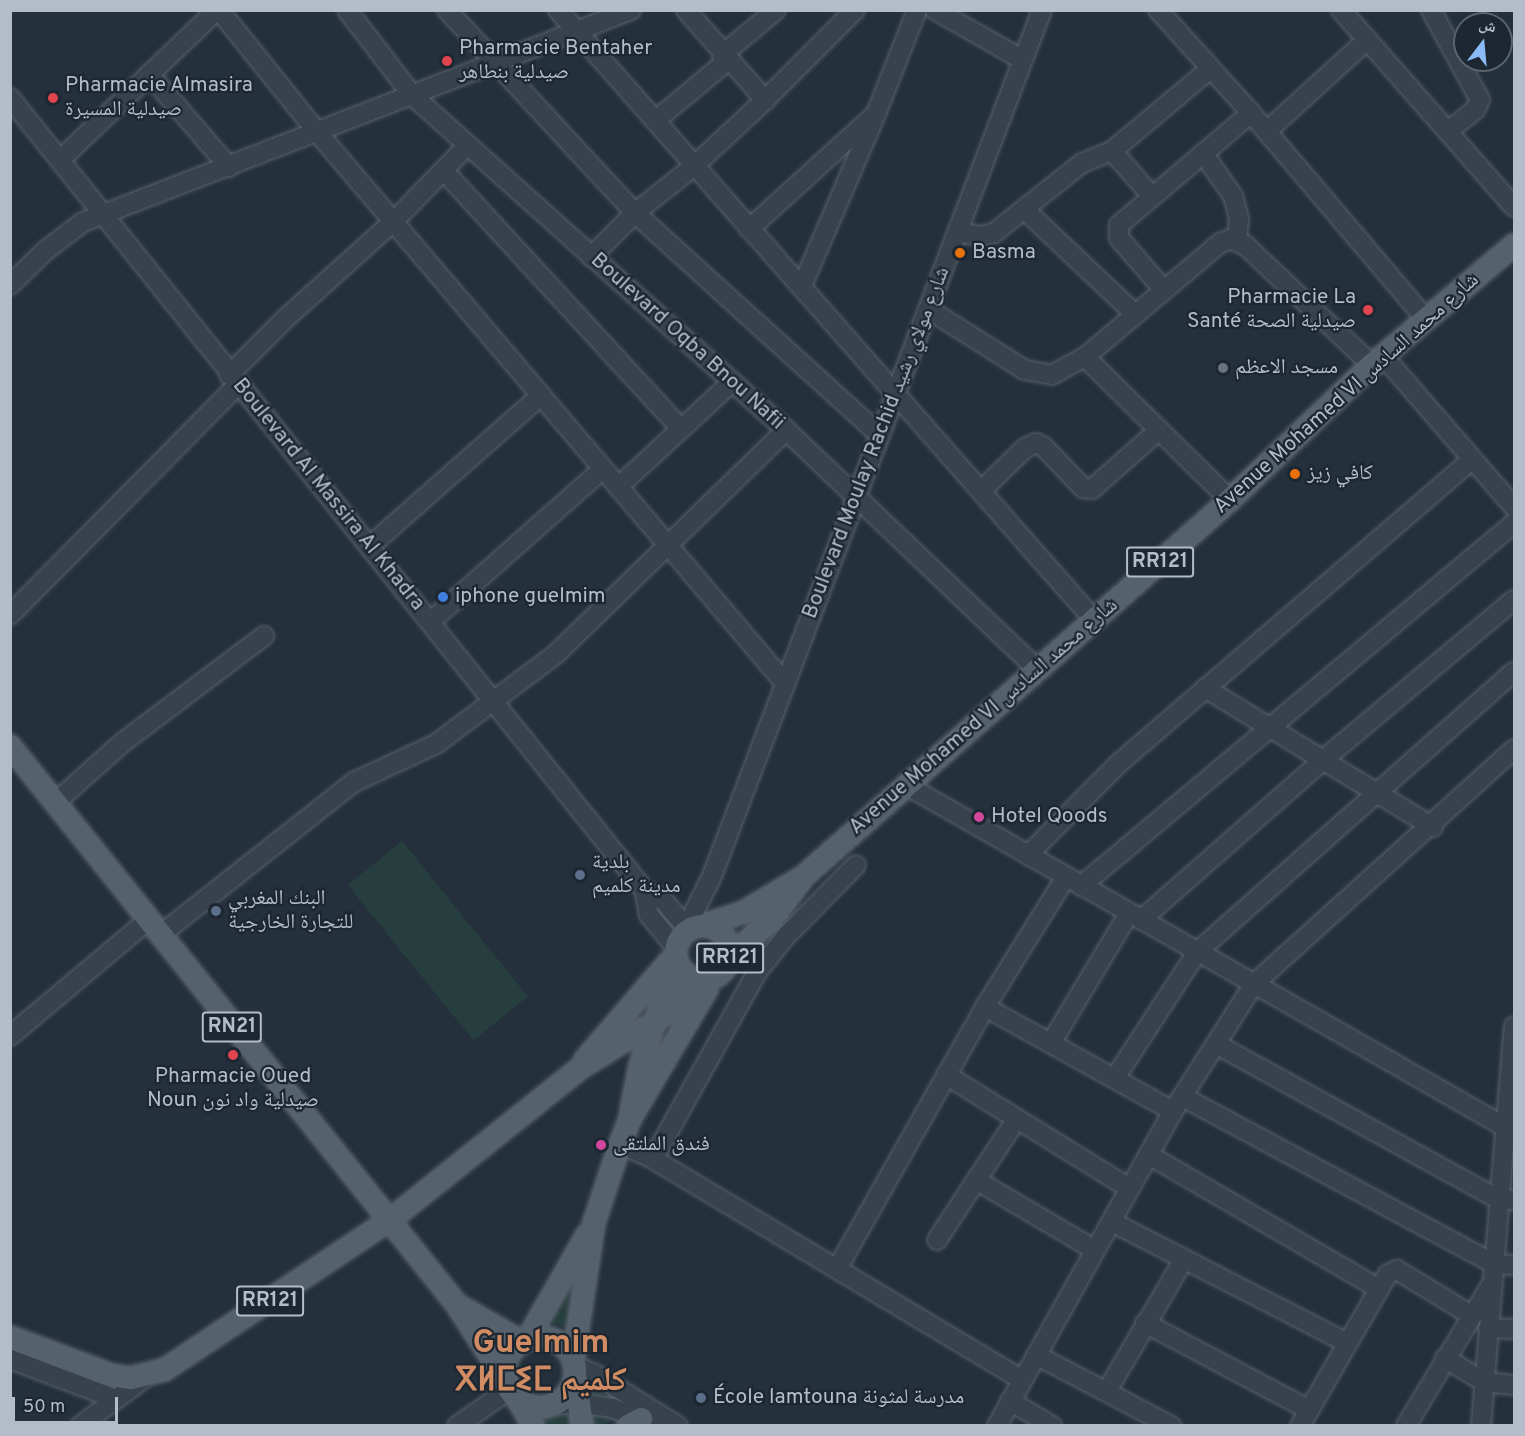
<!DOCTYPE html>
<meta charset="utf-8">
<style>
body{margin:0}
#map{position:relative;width:1525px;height:1436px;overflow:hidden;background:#24303c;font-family:Overpass,"Noto Naskh Arabic","Noto Sans Tifinagh",sans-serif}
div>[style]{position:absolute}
.green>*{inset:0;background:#273e3e;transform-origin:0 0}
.roads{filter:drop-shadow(0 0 2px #565f6a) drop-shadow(0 0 2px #565f6a)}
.minor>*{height:18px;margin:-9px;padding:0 9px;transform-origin:9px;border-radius:9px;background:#37424c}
.major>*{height:22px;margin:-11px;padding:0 11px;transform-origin:11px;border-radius:11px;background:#55616c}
.major>.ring{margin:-11px;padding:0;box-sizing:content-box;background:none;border:22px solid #55616c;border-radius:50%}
.dots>*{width:16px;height:16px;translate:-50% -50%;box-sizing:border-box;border:3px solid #1d2731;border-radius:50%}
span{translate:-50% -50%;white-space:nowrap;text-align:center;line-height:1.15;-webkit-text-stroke:4.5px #1d2731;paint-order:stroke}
.shield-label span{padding:2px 4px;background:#1d2731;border:2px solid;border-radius:4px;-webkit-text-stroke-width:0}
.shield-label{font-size:20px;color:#b3bcc8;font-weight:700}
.poi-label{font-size:21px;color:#b3bcc8}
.left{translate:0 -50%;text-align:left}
.right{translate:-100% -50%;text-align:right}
.street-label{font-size:21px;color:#b3bcc8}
.town-label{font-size:33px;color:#d28c63;font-weight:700}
.frame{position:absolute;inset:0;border:12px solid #b3bcc8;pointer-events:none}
.north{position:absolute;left:1453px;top:12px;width:60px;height:60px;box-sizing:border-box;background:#1d2731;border:2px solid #59636d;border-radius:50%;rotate:16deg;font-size:16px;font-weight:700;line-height:24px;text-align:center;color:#b3bcc8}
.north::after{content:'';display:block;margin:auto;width:21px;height:27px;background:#8abbf6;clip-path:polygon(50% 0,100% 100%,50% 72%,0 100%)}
.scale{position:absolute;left:12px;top:1397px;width:106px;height:27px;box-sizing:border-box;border:3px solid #b3bcc8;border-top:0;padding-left:8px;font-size:18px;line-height:21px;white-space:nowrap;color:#b3bcc8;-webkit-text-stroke:4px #1d2731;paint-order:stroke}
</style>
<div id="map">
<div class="green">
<i style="left:402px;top:841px;width:200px;height:70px;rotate:51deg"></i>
<i style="clip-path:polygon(579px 1262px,569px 1328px,544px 1320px)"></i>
<i style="clip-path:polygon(587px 1373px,642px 1410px,587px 1394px)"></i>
<i style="clip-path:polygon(572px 1407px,572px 1425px,548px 1425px,538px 1409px)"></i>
<i style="clip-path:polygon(591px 1409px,620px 1416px,604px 1425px,591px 1425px)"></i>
</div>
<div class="roads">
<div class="minor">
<i style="left:219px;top:10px;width:158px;rotate:51.2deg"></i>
<i style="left:318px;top:133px;width:722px;rotate:49.67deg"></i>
<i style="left:347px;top:10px;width:108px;rotate:52.5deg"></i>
<i style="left:413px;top:96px;width:501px;rotate:41.84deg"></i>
<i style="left:786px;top:430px;width:345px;rotate:43.6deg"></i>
<i style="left:447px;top:10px;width:277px;rotate:47.2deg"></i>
<i style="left:635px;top:213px;width:331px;rotate:42.2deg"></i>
<i style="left:558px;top:10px;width:812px;rotate:48.69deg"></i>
<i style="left:686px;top:10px;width:120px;rotate:48.7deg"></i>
<i style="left:935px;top:10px;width:101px;rotate:29.6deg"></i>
<i style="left:1158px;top:10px;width:139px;rotate:47.9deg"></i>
<i style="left:1251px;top:113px;width:270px;rotate:49.7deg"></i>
<i style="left:1341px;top:10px;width:262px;rotate:48.7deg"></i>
<i style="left:1431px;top:10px;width:102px;rotate:61.4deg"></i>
<i style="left:1480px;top:100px;width:11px;rotate:117deg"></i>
<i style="left:1475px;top:110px;width:33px;rotate:142deg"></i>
<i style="left:722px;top:55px;width:70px;rotate:-39.8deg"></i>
<i style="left:149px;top:74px;width:123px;rotate:49.3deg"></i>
<i style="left:10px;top:98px;width:1016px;rotate:51.31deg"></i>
<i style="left:645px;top:891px;width:17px;rotate:24deg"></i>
<i style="left:661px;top:898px;width:43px;rotate:48.8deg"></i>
<i style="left:656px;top:120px;width:92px;rotate:-39.7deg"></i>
<i style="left:1267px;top:131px;width:135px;rotate:-42.3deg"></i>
<i style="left:1112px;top:151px;width:59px;rotate:48.4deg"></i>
<i style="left:1203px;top:153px;width:52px;rotate:55.1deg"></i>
<i style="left:1233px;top:196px;width:24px;rotate:75deg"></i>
<i style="left:1239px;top:219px;width:23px;rotate:95deg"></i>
<i style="left:60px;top:160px;width:217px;rotate:-43.7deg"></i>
<i style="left:443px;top:170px;width:350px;rotate:47.4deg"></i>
<i style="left:1026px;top:211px;width:150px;rotate:43.4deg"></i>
<i style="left:749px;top:229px;width:171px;rotate:-42.2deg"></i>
<i style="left:876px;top:114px;width:112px;rotate:-68.5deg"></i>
<i style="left:958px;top:232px;width:22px;rotate:10deg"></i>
<i style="left:980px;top:236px;width:14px;rotate:-12deg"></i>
<i style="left:994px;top:233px;width:112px;rotate:-38.5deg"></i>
<i style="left:1082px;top:163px;width:32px;rotate:-22deg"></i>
<i style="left:1112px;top:151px;width:128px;rotate:-39.9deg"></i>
<i style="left:591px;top:257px;width:62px;rotate:-45deg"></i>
<i style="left:635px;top:213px;width:75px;rotate:-38.5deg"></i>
<i style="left:694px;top:166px;width:97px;rotate:-42.9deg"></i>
<i style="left:765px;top:100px;width:127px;rotate:-45deg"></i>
<i style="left:10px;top:285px;width:49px;rotate:-44.2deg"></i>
<i style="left:45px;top:251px;width:48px;rotate:-37.3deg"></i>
<i style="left:83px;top:222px;width:588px;rotate:-21.15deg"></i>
<i style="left:802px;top:286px;width:180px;rotate:-66.7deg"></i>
<i style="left:1163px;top:289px;width:67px;rotate:-130.8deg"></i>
<i style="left:1119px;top:238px;width:13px;rotate:-90deg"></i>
<i style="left:1119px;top:225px;width:173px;rotate:-40.3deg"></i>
<i style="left:928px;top:309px;width:115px;rotate:32.2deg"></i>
<i style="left:1025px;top:370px;width:27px;rotate:10deg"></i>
<i style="left:1052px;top:375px;width:38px;rotate:-29deg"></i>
<i style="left:1085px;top:357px;width:177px;rotate:-40.2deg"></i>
<i style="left:1220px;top:243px;width:12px;rotate:-20deg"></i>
<i style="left:1231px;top:239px;width:15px;rotate:23deg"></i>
<i style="left:1245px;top:245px;width:175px;rotate:43.4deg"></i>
<i style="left:1383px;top:356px;width:200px;rotate:49.1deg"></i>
<i style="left:1085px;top:357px;width:204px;rotate:44.6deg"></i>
<i style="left:229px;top:375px;width:79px;rotate:-45deg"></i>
<i style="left:285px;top:319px;width:148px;rotate:-42deg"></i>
<i style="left:395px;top:220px;width:103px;rotate:-45.8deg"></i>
<i style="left:618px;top:487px;width:155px;rotate:-42.6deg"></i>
<i style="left:981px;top:491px;width:62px;rotate:-44.3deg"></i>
<i style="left:1025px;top:448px;width:12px;rotate:-24deg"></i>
<i style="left:1036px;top:443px;width:9px;rotate:27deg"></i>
<i style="left:1044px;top:447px;width:57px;rotate:46.4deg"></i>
<i style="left:1083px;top:488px;width:9px;rotate:6deg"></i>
<i style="left:1092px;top:489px;width:89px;rotate:-41.4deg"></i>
<i style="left:370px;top:546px;width:228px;rotate:-41.4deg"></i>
<i style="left:10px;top:615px;width:324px;rotate:-45.3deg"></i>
<i style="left:431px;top:621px;width:230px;rotate:-41.5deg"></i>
<i style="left:1205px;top:688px;width:267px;rotate:31.4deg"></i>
<i style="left:906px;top:785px;width:690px;rotate:29.72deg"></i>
<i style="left:56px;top:802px;width:89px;rotate:-41.8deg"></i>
<i style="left:122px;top:743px;width:178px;rotate:-37deg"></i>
<i style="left:1028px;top:855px;width:128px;rotate:-45.3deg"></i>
<i style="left:1118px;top:764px;width:467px;rotate:-40.7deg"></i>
<i style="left:1081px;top:886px;width:565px;rotate:-39.97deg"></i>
<i style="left:645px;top:891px;width:24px;rotate:81deg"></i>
<i style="left:649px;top:915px;width:43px;rotate:50.7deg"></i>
<i style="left:1141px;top:920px;width:242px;rotate:-41.3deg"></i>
<i style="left:1323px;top:760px;width:249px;rotate:-40deg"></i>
<i style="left:693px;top:928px;width:14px;rotate:-90deg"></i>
<i style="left:693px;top:914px;width:42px;rotate:-63.4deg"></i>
<i style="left:712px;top:876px;width:927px;rotate:-69.14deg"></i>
<i style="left:159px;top:936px;width:248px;rotate:-38.3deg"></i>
<i style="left:354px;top:782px;width:90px;rotate:-24.9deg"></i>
<i style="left:436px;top:744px;width:151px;rotate:-36.9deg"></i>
<i style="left:557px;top:653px;width:320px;rotate:-44.2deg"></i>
<i style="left:985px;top:1007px;width:215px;rotate:29deg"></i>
<i style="left:10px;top:1036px;width:179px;rotate:-40deg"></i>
<i style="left:1051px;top:1043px;width:152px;rotate:-59deg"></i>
<i style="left:1216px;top:1044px;width:322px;rotate:28.8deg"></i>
<i style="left:1498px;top:1199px;width:16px;rotate:4deg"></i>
<i style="left:946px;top:1075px;width:215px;rotate:31.7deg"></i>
<i style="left:1115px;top:1078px;width:150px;rotate:-56.9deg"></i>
<i style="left:1197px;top:952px;width:423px;rotate:-41.5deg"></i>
<i style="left:1183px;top:1097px;width:353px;rotate:28.2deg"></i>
<i style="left:1494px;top:1264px;width:20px;rotate:3deg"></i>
<i style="left:620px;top:1144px;width:36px;rotate:24deg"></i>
<i style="left:653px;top:1159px;width:430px;rotate:30.9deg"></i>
<i style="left:1149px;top:1155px;width:266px;rotate:30.2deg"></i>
<i style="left:1379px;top:1289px;width:158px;rotate:120deg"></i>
<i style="left:653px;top:1159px;width:214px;rotate:-60.9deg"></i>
<i style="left:757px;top:972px;width:48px;rotate:-51deg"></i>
<i style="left:787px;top:935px;width:98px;rotate:-45.4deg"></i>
<i style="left:976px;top:1180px;width:138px;rotate:30.5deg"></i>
<i style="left:1112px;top:1222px;width:264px;rotate:27.2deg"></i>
<i style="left:937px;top:1240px;width:144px;rotate:-56.6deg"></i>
<i style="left:837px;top:1269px;width:301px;rotate:-60.5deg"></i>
<i style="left:985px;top:1007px;width:153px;rotate:-58.1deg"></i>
<i style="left:1379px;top:1289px;width:17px;rotate:-59deg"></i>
<i style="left:1388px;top:1274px;width:10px;rotate:-24deg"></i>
<i style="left:1397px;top:1270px;width:87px;rotate:31.3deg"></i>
<i style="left:1145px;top:1323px;width:186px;rotate:27.9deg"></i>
<i style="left:1488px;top:1328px;width:26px;rotate:2deg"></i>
<i style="left:1036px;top:1355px;width:153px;rotate:27.7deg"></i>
<i style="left:1445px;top:1358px;width:46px;rotate:31.6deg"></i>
<i style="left:1484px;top:1382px;width:30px;rotate:6deg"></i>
<i style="left:10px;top:1359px;width:110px;rotate:20.7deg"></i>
<i style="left:575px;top:1366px;width:22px;rotate:22deg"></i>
<i style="left:595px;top:1374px;width:98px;rotate:32.1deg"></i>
<i style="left:1107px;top:1391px;width:153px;rotate:-59.7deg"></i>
<i style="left:1010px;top:1401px;width:49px;rotate:30.8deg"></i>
<i style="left:551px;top:1405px;width:29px;rotate:-4deg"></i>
<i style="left:580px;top:1403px;width:33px;rotate:9deg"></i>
<i style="left:613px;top:1408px;width:44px;rotate:24.2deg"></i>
<i style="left:80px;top:1426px;width:84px;rotate:-36.7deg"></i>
<i style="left:457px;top:1426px;width:65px;rotate:-34.9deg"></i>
<i style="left:997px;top:1426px;width:361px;rotate:-60.8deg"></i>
<i style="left:1173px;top:1111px;width:151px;rotate:-57.5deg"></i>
<i style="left:1254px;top:984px;width:350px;rotate:-42.1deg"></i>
<i style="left:1406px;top:1426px;width:163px;rotate:-59deg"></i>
<i style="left:1481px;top:1426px;width:401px;rotate:-85.3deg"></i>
</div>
<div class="major">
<i style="left:10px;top:746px;width:716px;rotate:51.35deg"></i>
<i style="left:457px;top:1305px;width:94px;rotate:57.2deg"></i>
<i class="ring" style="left:676px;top:926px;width:32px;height:32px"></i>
<i style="left:702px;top:926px;width:44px;rotate:-18.4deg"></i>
<i style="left:744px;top:912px;width:69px;rotate:-30.7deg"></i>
<i style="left:803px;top:877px;width:570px;rotate:-41.44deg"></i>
<i style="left:1230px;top:500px;width:196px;rotate:-43.6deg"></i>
<i style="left:1372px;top:365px;width:186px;rotate:-40.2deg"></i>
<i style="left:730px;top:957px;width:57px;rotate:-42.1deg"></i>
<i style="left:772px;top:919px;width:50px;rotate:-53.1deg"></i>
<i style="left:585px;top:1060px;width:129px;rotate:-49.4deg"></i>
<i style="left:631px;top:1111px;width:46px;rotate:-78.7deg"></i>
<i style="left:640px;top:1066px;width:112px;rotate:-71.2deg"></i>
<i style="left:461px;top:1307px;width:70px;rotate:29.8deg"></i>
<i style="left:10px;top:1337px;width:108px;rotate:20.6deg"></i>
<i style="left:111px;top:1375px;width:20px;rotate:9deg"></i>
<i style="left:131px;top:1378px;width:34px;rotate:-14deg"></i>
<i style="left:164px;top:1370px;width:271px;rotate:-33.6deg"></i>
<i style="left:390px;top:1220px;width:242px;rotate:-38.6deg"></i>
<i style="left:579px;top:1069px;width:89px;rotate:-31.7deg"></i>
<i style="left:655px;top:1022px;width:67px;rotate:-38.9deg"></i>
<i class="ring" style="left:505px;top:1337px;width:48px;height:48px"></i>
<i style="left:527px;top:1340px;width:121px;rotate:-60.3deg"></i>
<i style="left:573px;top:1360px;width:139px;rotate:-81.3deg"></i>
<i style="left:594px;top:1223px;width:83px;rotate:-71.8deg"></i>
<i style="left:620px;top:1144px;width:27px;rotate:-68deg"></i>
<i style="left:630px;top:1119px;width:151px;rotate:-59.4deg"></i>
<i style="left:575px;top:1374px;width:52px;rotate:82.3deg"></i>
<i style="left:516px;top:1396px;width:34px;rotate:60deg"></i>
<i style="left:628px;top:1426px;width:15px;rotate:-28deg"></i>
</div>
</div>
<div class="dots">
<i style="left:447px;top:61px;background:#e0444e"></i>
<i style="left:53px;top:98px;background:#e0444e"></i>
<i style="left:960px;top:253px;background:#e8710a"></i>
<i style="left:1368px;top:310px;background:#e0444e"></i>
<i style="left:1223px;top:368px;background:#6b7280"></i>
<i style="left:1295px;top:474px;background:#e8710a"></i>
<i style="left:443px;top:597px;background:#3f7fe0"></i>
<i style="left:979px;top:817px;background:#d1479c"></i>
<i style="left:580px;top:875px;background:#5c6f8a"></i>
<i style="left:216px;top:911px;background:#5c6f8a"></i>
<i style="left:233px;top:1055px;background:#e0444e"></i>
<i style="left:601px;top:1145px;background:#d1479c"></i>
<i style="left:701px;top:1398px;background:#5c6f8a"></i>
</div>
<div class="shield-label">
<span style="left:1160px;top:562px">RR121</span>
<span style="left:730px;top:958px">RR121</span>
<span style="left:232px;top:1027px">RN21</span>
<span style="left:270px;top:1301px">RR121</span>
</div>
<div class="poi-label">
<span class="left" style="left:459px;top:61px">Pharmacie Bentaher<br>صيدلية بنطاهر</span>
<span class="left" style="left:65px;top:98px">Pharmacie Almasira<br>صيدلية المسيرة</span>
<span class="left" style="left:972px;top:253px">Basma</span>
<span class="right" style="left:1356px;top:310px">Pharmacie La<br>Santé صيدلية الصحة</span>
<span class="left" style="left:1235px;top:368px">مسجد الاعظم</span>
<span class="left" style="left:1307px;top:474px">كافي زيز</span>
<span class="left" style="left:455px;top:597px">iphone guelmim</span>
<span class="left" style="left:991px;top:817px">Hotel Qoods</span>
<span class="left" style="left:592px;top:875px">بلدية<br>مدينة كلميم</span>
<span class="left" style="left:228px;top:911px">البنك المغربي<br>للتجارة الخارجية</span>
<span style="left:233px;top:1089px">Pharmacie Oued<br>Noun صيدلية واد نون</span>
<span class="left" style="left:613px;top:1145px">فندق الملتقى</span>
<span class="left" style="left:713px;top:1398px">École lamtouna مدرسة لمثونة</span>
</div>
<div class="street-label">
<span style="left:687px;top:342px;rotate:42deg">Boulevard Oqba Bnou Nafii</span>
<span style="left:1347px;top:394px;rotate:-42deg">Avenue Mohamed VI شارع محمد السادس</span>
<span style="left:877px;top:443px;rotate:-69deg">Boulevard Moulay Rachid شارع مولاي رشيد</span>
<span style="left:328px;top:495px;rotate:51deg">Boulevard Al Massira Al Khadra</span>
<span style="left:984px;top:717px;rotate:-41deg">Avenue Mohamed VI شارع محمد السادس</span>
</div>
<div class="town-label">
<span style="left:541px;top:1364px">Guelmim<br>ⴳⵍⵎⵉⵎ كلميم</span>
</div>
<div class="frame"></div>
<div class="north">ش</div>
<div class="scale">50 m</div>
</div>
